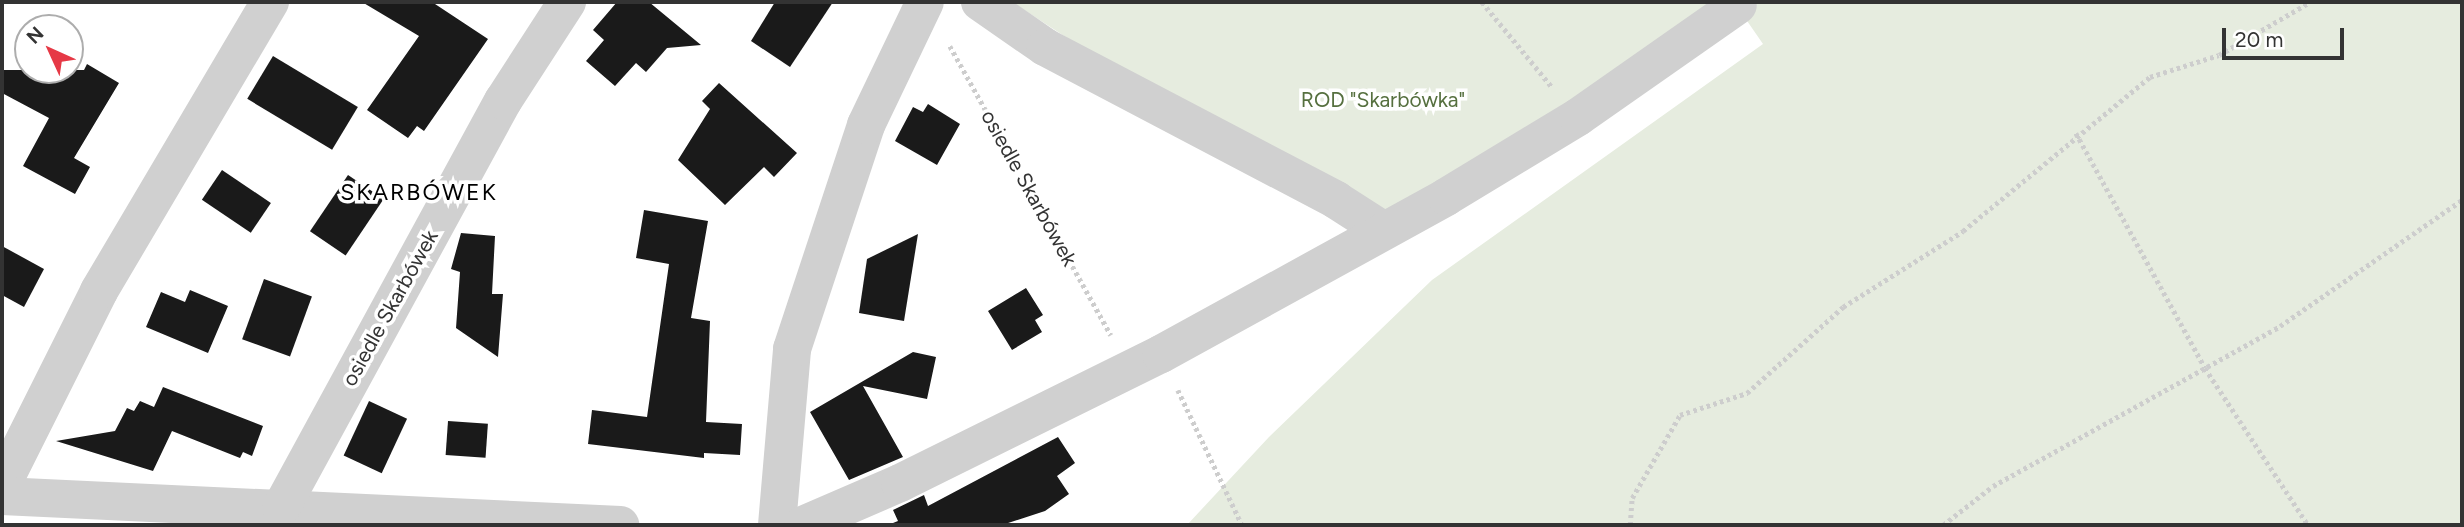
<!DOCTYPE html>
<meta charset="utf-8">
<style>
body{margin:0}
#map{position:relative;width:2464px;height:527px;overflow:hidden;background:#fff;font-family:Figtree,sans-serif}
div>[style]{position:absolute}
.green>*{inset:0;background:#e6ecdf}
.building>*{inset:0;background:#1a1a1a;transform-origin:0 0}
.path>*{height:4.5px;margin-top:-2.25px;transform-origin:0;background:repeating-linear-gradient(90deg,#cdcdcd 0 3.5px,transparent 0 7px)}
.minor>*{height:38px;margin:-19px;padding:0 19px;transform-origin:19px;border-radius:19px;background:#d0d0d0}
span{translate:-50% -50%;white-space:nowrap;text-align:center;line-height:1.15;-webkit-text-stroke:7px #fff;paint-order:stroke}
.park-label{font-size:21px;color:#56703f}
.street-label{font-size:21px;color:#333}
.neighbourhood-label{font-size:23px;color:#000;letter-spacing:2px}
.frame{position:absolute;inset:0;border:4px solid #333;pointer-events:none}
.north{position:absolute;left:14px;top:14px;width:70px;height:70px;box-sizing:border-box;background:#fff;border:2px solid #adadad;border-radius:50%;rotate:315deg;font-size:19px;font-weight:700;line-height:28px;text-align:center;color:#333}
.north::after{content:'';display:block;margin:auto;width:24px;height:32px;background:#e63946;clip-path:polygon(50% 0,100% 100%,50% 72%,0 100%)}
.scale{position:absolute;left:2222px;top:28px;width:122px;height:32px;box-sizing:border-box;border:4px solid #333;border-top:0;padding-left:9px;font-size:21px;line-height:24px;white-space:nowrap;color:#333;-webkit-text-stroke:5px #fff;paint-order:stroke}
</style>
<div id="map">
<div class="green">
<i style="clip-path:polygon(1012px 2px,1716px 2px,1568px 106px,1382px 215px,1087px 51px)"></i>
<i style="clip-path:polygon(1734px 2px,2462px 2px,2462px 525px,1187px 525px,1269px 437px,1432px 280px,1763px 44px)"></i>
</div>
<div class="building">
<i style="clip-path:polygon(362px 2px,432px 2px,488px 39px,424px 131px,417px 126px,408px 138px,367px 110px,419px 36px)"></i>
<i style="clip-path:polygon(617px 2px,649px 2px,701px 45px,667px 48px,646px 72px,636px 63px,615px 86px,586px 61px,604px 40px,593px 30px)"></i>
<i style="clip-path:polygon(775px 2px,833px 2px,790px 67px,751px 41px)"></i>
<i style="left:273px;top:56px;width:99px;height:50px;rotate:31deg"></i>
<i style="clip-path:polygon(87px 64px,119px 83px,74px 158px,90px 167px,75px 194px,23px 166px,49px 118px,2px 93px,2px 70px,84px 70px)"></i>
<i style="clip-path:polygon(719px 83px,797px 153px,774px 177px,764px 167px,725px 205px,678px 160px,710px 109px,702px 101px)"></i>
<i style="clip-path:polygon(928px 104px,960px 124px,937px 165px,895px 141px,913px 107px,923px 112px)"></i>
<i style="left:222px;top:170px;width:59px;height:36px;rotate:34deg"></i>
<i style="left:348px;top:175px;width:43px;height:68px;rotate:34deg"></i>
<i style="clip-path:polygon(644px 210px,708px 221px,691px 318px,710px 321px,706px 422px,742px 424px,740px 455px,704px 453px,704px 458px,588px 444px,592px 410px,647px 417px,669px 264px,636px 258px)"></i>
<i style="clip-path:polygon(461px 233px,495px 236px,492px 294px,503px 294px,498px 357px,456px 328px,460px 272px,451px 269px)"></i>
<i style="clip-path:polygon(918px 234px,904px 321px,859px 313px,867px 259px)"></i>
<i style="clip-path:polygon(2px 246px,44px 269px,24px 307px,2px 295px)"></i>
<i style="left:264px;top:279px;width:51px;height:64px;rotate:20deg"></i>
<i style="clip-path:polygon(1026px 288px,1043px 315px,1035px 320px,1042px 332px,1012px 350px,988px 311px)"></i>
<i style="clip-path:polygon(190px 290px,228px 306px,208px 353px,146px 327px,161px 292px,185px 302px)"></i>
<i style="clip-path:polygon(913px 352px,936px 357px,927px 399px,863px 386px,903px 457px,849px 480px,810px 412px)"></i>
<i style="clip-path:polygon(163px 387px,263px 426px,252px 456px,243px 452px,240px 458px,172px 431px,153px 471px,56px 441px,115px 431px,127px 408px,134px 411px,140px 401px,154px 407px)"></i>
<i style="left:369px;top:401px;width:42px;height:60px;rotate:25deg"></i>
<i style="left:448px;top:421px;width:40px;height:34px;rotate:4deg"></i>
<i style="clip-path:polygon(1058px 437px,1075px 463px,1057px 476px,1069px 494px,1045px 511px,1002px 525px,888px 525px,898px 521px,893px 510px,924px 495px,928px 506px)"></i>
</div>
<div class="path">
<i style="left:1482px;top:2px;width:110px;rotate:50.5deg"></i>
<i style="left:950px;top:46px;width:331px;rotate:60.9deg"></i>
<i style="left:2076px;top:133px;width:268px;rotate:61.2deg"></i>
<i style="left:2205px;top:368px;width:188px;rotate:56.7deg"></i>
<i style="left:1178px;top:390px;width:149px;rotate:64.6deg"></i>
<i style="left:1630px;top:525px;width:27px;rotate:-86deg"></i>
<i style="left:1632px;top:498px;width:96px;rotate:-60deg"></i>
<i style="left:1680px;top:415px;width:71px;rotate:-18.2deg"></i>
<i style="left:1747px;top:393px;width:129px;rotate:-41.9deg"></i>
<i style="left:1843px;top:307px;width:142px;rotate:-32.3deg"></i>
<i style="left:1963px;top:231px;width:242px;rotate:-39.5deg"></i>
<i style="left:2150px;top:77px;width:72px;rotate:-17.7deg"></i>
<i style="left:2219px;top:55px;width:105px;rotate:-30.2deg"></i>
<i style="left:1943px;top:525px;width:63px;rotate:-38deg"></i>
<i style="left:1993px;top:486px;width:329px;rotate:-29.1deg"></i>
<i style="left:2280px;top:326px;width:221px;rotate:-34.7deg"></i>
</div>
<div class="minor">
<i style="left:980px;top:2px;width:79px;rotate:34.7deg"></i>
<i style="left:1045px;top:47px;width:329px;rotate:27.7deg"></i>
<i style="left:1336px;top:200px;width:56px;rotate:32.6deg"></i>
<i style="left:2px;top:485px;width:217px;rotate:-63.4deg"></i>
<i style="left:99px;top:291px;width:336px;rotate:-59.4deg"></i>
<i style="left:2px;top:496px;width:619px;rotate:2.69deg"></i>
<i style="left:281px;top:508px;width:464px;rotate:-61.4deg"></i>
<i style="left:503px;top:101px;width:118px;rotate:-57.1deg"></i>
<i style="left:777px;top:525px;width:177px;rotate:-85.1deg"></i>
<i style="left:792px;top:349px;width:236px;rotate:-71.7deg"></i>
<i style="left:866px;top:125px;width:136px;rotate:-64.4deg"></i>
<i style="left:803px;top:525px;width:106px;rotate:-23.4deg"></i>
<i style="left:900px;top:483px;width:291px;rotate:-26.3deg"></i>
<i style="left:1161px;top:354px;width:325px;rotate:-28.8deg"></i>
<i style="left:1446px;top:197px;width:154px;rotate:-31.2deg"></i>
<i style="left:1578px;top:117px;width:195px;rotate:-35deg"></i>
</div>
<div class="park-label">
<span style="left:1383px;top:100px">ROD "Skarbówka"</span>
</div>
<div class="street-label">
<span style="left:1029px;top:188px;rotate:61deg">osiedle Skarbówek</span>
<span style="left:390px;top:308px;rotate:-61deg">osiedle Skarbówek</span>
</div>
<div class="neighbourhood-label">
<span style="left:419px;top:192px">SKARBÓWEK</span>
</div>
<div class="frame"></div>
<div class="north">N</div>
<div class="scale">20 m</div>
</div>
